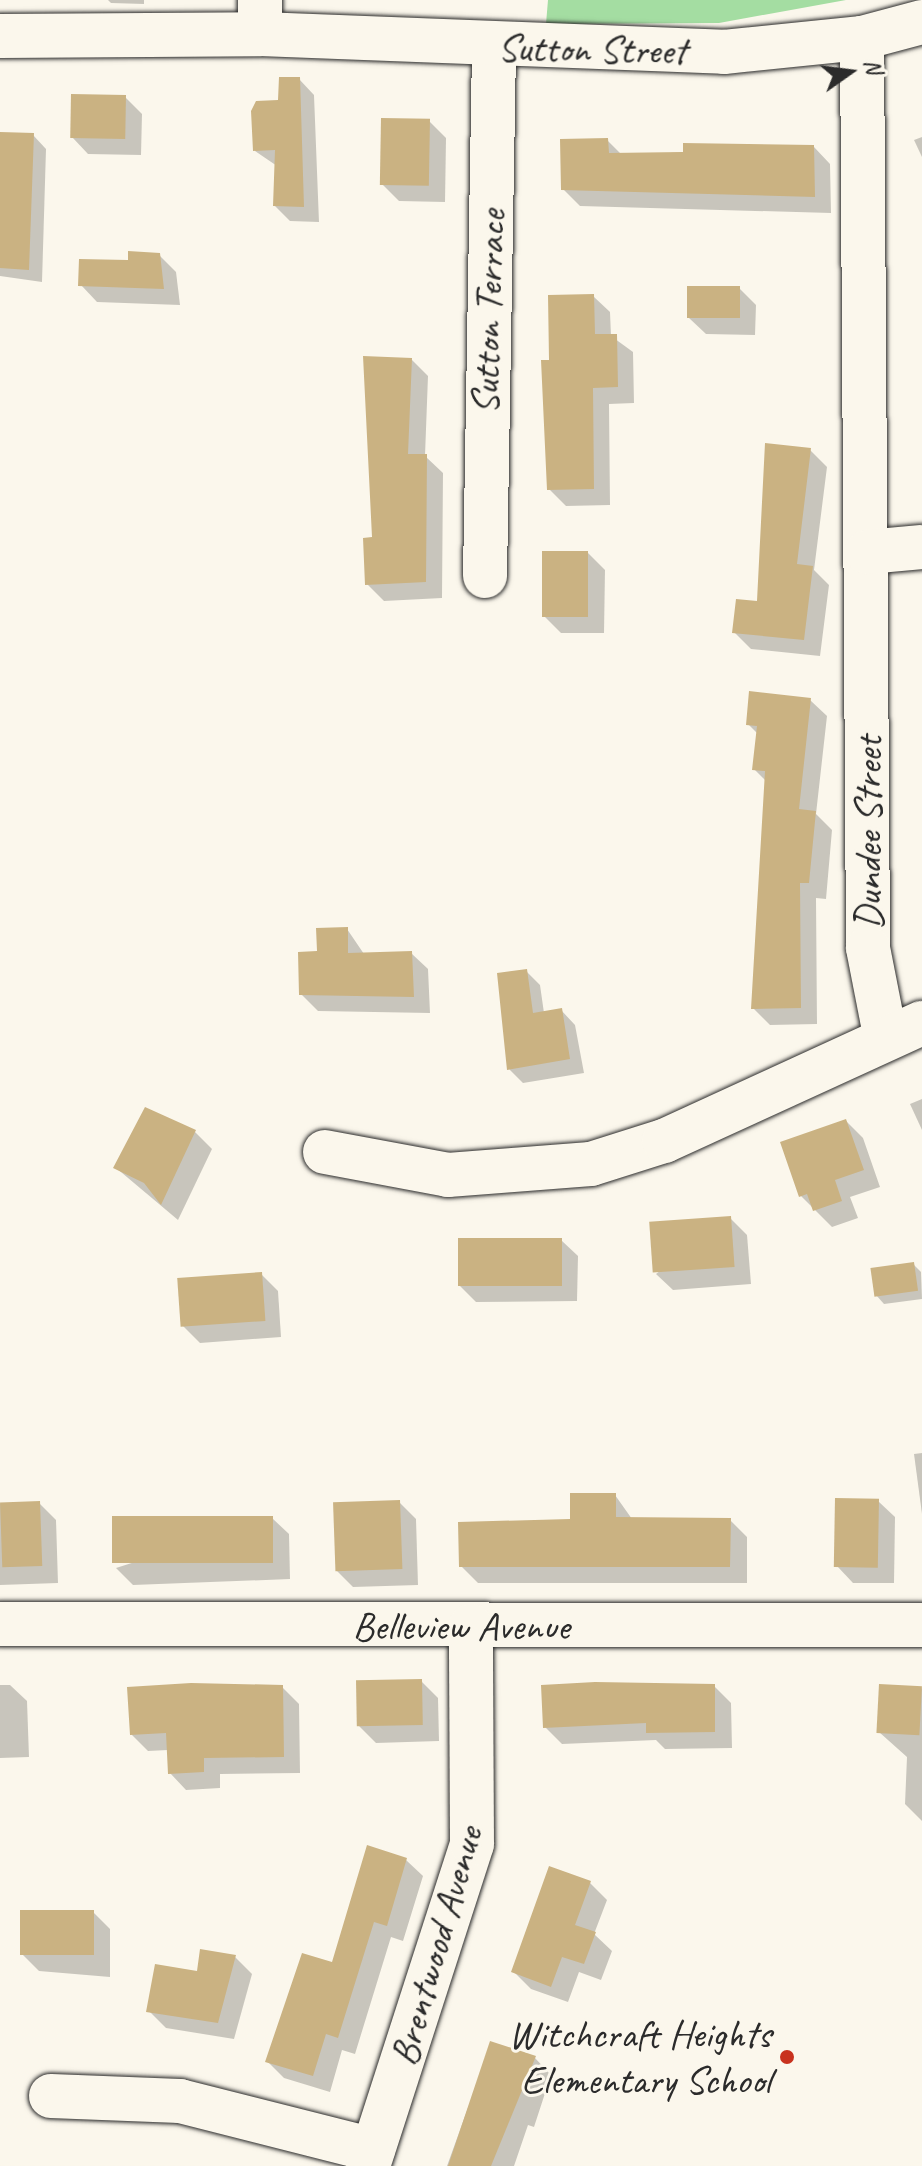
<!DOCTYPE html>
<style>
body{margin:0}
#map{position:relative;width:922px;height:2166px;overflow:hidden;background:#fbf7ec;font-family:Caveat,sans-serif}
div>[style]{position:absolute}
.green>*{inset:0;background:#a4dda2}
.shadow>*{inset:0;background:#0003}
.building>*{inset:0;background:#cab282;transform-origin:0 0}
.roads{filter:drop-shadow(0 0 2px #2b2b2b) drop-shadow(0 0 2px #2b2b2b)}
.minor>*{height:44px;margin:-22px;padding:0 22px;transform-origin:22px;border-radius:22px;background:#fbf7ec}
.tertiary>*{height:44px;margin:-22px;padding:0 22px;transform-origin:22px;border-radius:22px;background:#fbf7ec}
.dots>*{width:22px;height:22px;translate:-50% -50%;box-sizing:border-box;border:4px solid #fbf7ec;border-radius:50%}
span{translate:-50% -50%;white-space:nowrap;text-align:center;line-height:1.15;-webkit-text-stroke:6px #fbf7ec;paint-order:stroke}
.street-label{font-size:40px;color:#2b2b2b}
.poi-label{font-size:40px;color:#2b2b2b}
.right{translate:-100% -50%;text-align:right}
.north{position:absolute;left:810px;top:32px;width:80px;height:80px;-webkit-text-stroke:6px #fbf7ec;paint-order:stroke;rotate:76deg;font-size:22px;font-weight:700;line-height:32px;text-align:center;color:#2b2b2b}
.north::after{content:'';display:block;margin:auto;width:28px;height:36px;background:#2b2b2b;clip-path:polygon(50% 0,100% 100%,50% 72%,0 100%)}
</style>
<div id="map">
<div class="green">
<i style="clip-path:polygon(548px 0,846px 0,719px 23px,546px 24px)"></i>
</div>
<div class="shadow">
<i style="clip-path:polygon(108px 0,144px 0,144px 4px,111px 3px)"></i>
<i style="clip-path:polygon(299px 79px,314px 95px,319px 222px,290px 221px,275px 206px,277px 166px,255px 151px)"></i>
<i style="clip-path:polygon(125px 97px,142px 114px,141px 155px,88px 154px,72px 137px)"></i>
<i style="clip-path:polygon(429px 121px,446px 138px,445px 202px,399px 201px,382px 184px)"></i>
<i style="clip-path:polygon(0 134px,33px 135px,46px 149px,42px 282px,0 276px)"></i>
<i style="clip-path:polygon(922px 137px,922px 157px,914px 140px)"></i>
<i style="clip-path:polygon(607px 140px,622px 155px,814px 147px,830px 164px,831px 213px,580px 206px,563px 189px)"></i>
<i style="clip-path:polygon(159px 255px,176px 272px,180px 305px,97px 302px,81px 285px)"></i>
<i style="clip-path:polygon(739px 288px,756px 305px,755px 335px,706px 334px,689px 318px)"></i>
<i style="clip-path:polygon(593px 296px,610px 312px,611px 336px,633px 352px,634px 403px,609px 404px,610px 505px,566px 506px,549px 489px,551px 362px)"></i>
<i style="clip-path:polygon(411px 359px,428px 376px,425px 456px,443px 473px,442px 598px,384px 601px,367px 584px)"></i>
<i style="clip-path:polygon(767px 445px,810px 450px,827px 467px,814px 570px,829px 585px,820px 656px,751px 649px,734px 632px,759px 603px)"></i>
<i style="clip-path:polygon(588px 553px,605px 570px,604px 633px,561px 633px,544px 616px)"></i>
<i style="clip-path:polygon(810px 700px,827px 716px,816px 814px,832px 830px,826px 899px,816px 898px,817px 1024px,770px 1025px,753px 1008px,766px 781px,754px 769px,758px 734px,748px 724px)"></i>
<i style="clip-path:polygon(347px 929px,364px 954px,411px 953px,428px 969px,430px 1013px,318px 1011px,301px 994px,319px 953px)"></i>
<i style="clip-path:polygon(526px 971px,540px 985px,544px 1013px,561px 1010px,575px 1025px,584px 1073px,523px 1083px,509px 1069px)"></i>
<i style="clip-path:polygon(922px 1099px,922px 1130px,910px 1104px)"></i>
<i style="clip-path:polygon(846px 1121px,863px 1138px,880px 1187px,850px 1197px,858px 1218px,832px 1227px,801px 1196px,783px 1143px)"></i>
<i style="clip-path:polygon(195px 1132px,212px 1149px,178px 1220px,115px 1167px)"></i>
<i style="clip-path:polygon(730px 1218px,747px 1235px,751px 1284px,673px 1290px,656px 1274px)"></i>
<i style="clip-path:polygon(561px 1240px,578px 1256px,577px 1301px,476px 1302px,459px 1285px)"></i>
<i style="clip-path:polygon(913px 1264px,921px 1272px,922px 1299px,884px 1304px,876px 1295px)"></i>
<i style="clip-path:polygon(261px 1274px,278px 1291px,281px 1337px,200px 1343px,183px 1326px)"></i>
<i style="clip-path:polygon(922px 1453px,922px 1514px,914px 1454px)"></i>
<i style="clip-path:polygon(615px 1495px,632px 1519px,730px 1520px,747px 1537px,747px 1583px,478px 1583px,461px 1566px,572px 1521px)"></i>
<i style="clip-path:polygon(878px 1501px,895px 1517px,894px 1583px,853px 1583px,837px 1566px)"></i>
<i style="clip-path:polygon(399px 1502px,416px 1519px,418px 1585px,353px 1587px,336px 1570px)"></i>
<i style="clip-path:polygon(39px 1503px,56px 1520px,58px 1583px,0 1585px,0 1504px)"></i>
<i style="clip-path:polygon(272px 1518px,289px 1534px,290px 1579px,133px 1585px,116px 1568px)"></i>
<i style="clip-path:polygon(421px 1681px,438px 1698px,439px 1741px,376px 1743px,359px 1726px)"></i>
<i style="clip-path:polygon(0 1685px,10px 1685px,27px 1701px,29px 1757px,0 1758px)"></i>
<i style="clip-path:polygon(714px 1686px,731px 1703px,732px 1748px,665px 1749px,656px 1740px,562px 1744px,545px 1727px)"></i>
<i style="clip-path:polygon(282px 1687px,299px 1704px,300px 1773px,220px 1774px,220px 1788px,186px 1790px,170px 1773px,168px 1750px,148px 1751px,131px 1734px)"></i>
<i style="clip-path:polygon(922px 1688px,922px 1821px,905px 1804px,907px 1757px,879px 1732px)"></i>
<i style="clip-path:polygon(406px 1860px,423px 1876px,403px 1941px,391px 1937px,355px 2054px,342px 2050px,330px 2092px,284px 2078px,267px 2061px)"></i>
<i style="clip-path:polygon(590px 1883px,607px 1900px,594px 1934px,612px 1951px,601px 1980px,579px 1972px,568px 2002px,531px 1989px,514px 1972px)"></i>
<i style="clip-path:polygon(93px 1912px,110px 1929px,110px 1977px,39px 1971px,22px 1954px)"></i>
<i style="clip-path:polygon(235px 1957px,252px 1974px,234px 2039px,166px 2028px,149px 2011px)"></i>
<i style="clip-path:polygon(491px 2044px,535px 2058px,551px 2075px,534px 2127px,528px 2125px,514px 2166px,447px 2166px)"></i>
</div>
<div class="building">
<i style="clip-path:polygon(279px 77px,300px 77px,304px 207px,273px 206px,275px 150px,253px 151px,251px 111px,256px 101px,278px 100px)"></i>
<i style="left:71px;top:94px;width:55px;height:44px;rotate:1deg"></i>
<i style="left:381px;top:118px;width:49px;height:67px;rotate:1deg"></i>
<i style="clip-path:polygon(0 132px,34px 133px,29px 270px,0 268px)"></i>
<i style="clip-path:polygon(608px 138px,609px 153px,683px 152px,683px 143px,814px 145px,815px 197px,561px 190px,560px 139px)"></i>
<i style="clip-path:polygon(128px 251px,160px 253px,164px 289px,78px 286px,79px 259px,128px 260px)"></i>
<i style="left:687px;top:286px;width:53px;height:32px"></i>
<i style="clip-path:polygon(594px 294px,595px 334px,617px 334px,618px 387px,593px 388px,594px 489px,547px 490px,541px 360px,549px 360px,548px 295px)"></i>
<i style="clip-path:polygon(363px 356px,412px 358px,408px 454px,427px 454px,426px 582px,365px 585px,363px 538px,372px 537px)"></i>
<i style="clip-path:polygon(765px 443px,811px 448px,797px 564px,813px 566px,804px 640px,732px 633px,736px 599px,757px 601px)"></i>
<i style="left:542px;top:551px;width:46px;height:66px"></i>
<i style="clip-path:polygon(749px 691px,811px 698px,799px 809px,816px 811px,809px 883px,800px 883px,801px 1008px,751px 1009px,765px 771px,752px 770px,757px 726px,746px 725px)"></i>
<i style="clip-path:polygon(348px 927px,348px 953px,412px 951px,414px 997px,299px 995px,298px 952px,317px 951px,316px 928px)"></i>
<i style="clip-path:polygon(527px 969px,533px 1013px,562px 1008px,570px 1059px,507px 1070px,497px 973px)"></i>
<i style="clip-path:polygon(145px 1107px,196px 1130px,161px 1205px,144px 1183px,113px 1168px)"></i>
<i style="clip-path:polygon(846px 1119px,864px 1170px,835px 1180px,842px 1201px,813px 1211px,807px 1194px,799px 1197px,780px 1142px)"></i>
<i style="left:731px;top:1216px;width:51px;height:82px;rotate:86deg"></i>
<i style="left:458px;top:1238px;width:104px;height:48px"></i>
<i style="left:914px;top:1262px;width:29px;height:44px;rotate:82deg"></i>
<i style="left:262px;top:1272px;width:49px;height:85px;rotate:86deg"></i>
<i style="clip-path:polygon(570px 1493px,616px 1493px,616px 1517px,731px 1518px,730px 1567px,459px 1567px,458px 1522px,570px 1519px)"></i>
<i style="left:835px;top:1498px;width:44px;height:69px;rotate:1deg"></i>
<i style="left:400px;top:1500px;width:69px;height:67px;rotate:88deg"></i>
<i style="left:40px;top:1501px;width:65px;height:40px;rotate:88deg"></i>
<i style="left:273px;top:1516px;width:47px;height:161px;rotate:90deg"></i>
<i style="left:422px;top:1679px;width:46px;height:66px;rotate:89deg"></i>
<i style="clip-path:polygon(595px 1682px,715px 1684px,715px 1732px,646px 1733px,646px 1723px,543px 1728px,541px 1685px)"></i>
<i style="clip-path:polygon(191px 1683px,283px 1685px,284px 1757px,204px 1758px,204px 1772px,168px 1774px,166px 1733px,130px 1735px,127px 1687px)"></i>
<i style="left:879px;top:1684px;width:43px;height:49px;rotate:3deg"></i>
<i style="clip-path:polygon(367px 1845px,407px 1858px,387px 1926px,374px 1922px,338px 2038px,326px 2034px,313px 2076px,265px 2062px,302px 1953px,332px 1962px)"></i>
<i style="clip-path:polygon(549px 1866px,591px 1881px,575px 1925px,596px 1932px,584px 1964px,562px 1957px,551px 1987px,511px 1972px)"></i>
<i style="left:20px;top:1910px;width:74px;height:45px"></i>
<i style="clip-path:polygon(200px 1949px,236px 1955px,218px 2023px,146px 2012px,155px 1964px,197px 1971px)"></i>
<i style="clip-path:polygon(490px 2041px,536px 2056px,491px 2166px,448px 2166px)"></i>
</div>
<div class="roads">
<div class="minor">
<i style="left:260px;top:0;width:34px;rotate:90deg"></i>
<i style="left:862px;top:38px;width:910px;rotate:89.62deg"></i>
<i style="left:868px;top:948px;width:89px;rotate:78.9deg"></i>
<i style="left:867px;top:552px;width:55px;rotate:-5.2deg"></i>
<i style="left:485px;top:576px;width:528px;rotate:-89.02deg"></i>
<i style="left:325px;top:1152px;width:125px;rotate:10.6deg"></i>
<i style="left:448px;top:1175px;width:143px;rotate:-4.4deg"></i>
<i style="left:591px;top:1164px;width:77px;rotate:-17.5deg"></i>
<i style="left:664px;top:1141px;width:284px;rotate:-24.6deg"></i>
<i style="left:0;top:1624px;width:922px;rotate:0.06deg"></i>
<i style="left:51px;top:2096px;width:129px;rotate:2.2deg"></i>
<i style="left:180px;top:2101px;width:199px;rotate:14.2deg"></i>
<i style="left:368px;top:2166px;width:338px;rotate:-72.1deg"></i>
<i style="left:472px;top:1844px;width:218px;rotate:-90.3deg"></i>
</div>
<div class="tertiary">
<i style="left:0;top:36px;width:260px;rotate:-0.4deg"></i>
<i style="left:260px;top:34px;width:464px;rotate:2.2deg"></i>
<i style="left:724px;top:52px;width:139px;rotate:-5.8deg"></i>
<i style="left:862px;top:38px;width:62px;rotate:-14.9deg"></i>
</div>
</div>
<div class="dots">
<i style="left:787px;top:2057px;background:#c8321e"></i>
</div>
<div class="street-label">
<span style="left:592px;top:49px;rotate:1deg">Sutton Street</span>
<span style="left:488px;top:312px;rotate:-88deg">Sutton Terrace</span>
<span style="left:868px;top:833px;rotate:-90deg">Dundee Street</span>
<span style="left:461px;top:1626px">Belleview Avenue</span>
<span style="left:436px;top:1946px;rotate:-74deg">Brentwood Avenue</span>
</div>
<div class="poi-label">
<span class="right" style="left:771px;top:2057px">Witchcraft Heights<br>Elementary School</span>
</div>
<div class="north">N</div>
</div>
